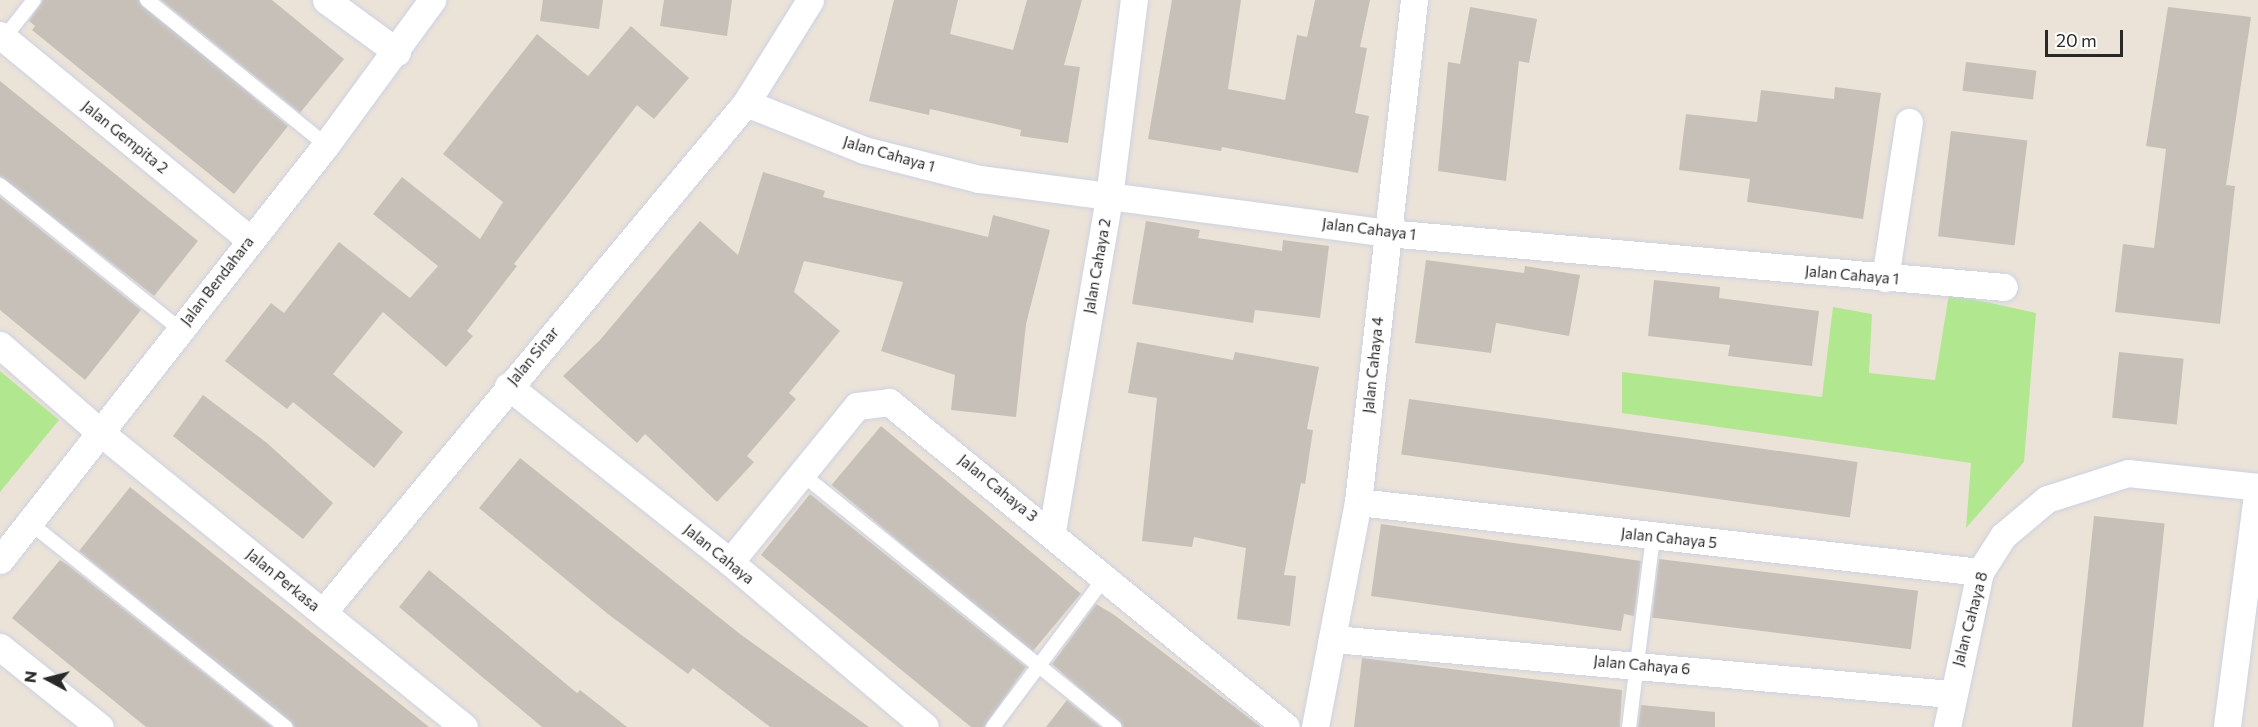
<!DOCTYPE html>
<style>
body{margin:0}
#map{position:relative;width:2258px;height:727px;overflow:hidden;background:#ece3d8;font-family:Commissioner,sans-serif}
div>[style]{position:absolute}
.green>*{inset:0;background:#b1e88f}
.building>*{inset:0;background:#c7c0b8;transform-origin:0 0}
.roads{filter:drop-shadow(0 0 2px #cdd2e3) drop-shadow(0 0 2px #cdd2e3)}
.service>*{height:14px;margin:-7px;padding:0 7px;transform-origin:7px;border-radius:7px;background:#fff}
.minor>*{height:27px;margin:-13.5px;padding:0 13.5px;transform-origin:13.5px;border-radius:13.5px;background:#fff}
span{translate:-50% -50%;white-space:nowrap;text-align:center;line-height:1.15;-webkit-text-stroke:4.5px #fff;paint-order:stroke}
.street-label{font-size:15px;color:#282828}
.north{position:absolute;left:18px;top:649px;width:60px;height:60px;-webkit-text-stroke:4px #fff;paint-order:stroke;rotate:277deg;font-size:16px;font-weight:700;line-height:24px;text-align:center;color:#282828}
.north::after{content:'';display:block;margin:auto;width:21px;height:27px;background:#282828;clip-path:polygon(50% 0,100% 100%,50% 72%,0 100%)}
.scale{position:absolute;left:2045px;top:30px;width:78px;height:27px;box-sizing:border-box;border:3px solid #282828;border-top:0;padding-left:8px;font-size:18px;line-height:21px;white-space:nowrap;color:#282828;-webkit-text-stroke:4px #fff;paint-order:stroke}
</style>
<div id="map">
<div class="green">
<i style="clip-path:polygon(1949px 294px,2036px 313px,2024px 462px,1966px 528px,1971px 463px,1622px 413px,1622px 372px,1822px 397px,1833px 307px,1872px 314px,1869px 373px,1935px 380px)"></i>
<i style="clip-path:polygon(0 371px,59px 420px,0 492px)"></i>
</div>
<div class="building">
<i style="clip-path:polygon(43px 0,138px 0,288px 126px,234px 194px,32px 30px,35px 26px,29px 21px)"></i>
<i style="clip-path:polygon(161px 0,272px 0,344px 59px,300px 113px)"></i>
<i style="clip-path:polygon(543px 0,603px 0,599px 29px,540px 21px)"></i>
<i style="clip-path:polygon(664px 0,732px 0,727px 36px,660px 26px)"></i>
<i style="clip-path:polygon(894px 0,958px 0,950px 34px,1013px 50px,1027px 0,1082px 0,1064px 65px,1080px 67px,1068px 143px,1020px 136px,1021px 130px,930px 109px,929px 115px,869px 101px)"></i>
<i style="clip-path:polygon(1172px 0,1241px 0,1228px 89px,1285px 100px,1297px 35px,1307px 37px,1315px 0,1370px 0,1360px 47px,1367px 48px,1355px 113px,1369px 116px,1358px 173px,1222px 147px,1221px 151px,1148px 139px)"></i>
<i style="clip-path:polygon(1470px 7px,1537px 19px,1529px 63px,1519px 61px,1506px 181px,1438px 171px,1448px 62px,1460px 64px)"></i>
<i style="clip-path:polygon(2168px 7px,2251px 17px,2226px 185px,2235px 186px,2220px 324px,2115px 312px,2123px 244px,2154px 248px,2166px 149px,2146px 146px)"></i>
<i style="clip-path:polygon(631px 26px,689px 78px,654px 119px,637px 105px,514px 264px,517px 266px,467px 331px,473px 336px,446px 367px,383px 312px,333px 374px,403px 432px,374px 468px,293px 402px,287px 409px,225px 361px,271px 303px,284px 313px,339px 242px,410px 298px,438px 266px,373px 214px,402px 177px,480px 239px,503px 202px,443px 154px,537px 34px,588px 76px)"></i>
<i style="left:1966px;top:62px;width:71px;height:29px;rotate:7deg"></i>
<i style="clip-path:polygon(0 81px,198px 241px,154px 296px,0 176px)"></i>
<i style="clip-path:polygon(1835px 87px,1881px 93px,1863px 219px,1747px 202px,1750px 179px,1679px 170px,1686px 114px,1757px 122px,1761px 90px,1834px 99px)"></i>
<i style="left:1951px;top:131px;width:77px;height:106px;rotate:7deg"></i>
<i style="clip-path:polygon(763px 172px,825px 191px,823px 197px,988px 237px,993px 215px,1050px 230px,1026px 324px,1016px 417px,951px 410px,955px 375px,881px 351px,903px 282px,804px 261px,794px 292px,840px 331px,789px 393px,796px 399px,747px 456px,754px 462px,717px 502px,645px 434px,637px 443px,563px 376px,600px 340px,700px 221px,738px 255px)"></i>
<i style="clip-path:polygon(0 197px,141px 310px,85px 380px,0 310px)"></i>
<i style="clip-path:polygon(1146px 221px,1200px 230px,1198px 238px,1282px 251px,1283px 240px,1329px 246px,1320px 318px,1255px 310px,1253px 323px,1132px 304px)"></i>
<i style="clip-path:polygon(1426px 260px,1524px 273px,1525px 266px,1580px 275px,1569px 336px,1496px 323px,1491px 353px,1415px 343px)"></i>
<i style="clip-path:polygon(1654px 280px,1720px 287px,1719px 298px,1819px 311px,1812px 366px,1728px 356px,1730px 345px,1648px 336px)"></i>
<i style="clip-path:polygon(1137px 342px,1233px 360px,1235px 352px,1319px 367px,1307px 429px,1313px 430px,1305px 484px,1301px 483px,1284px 575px,1296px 576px,1290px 626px,1237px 619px,1246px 548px,1194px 537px,1192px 547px,1142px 541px,1157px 398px,1128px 393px)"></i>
<i style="left:2119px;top:352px;width:65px;height:66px;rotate:6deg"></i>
<i style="clip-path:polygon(203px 395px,267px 443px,333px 503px,303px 539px,173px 436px)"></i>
<i style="left:1409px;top:399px;width:453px;height:56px;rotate:8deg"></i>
<i style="left:881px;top:426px;width:261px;height:77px;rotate:40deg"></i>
<i style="clip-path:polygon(520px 458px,740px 634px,869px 727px,770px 727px,693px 668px,688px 674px,608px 614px,479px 508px)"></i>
<i style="clip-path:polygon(130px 487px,429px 727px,295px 727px,79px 551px)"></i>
<i style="clip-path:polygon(810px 494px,1026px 667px,984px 727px,971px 727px,761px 555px)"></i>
<i style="left:2094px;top:516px;width:71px;height:212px;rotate:6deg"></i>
<i style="clip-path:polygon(1381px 524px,1641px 561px,1634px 616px,1624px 614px,1621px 631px,1371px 596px)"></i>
<i style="left:1659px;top:559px;width:261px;height:59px;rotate:7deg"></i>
<i style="clip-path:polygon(60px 560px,68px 565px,272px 727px,146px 727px,12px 618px)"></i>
<i style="clip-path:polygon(429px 570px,577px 693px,580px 690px,627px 727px,542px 727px,399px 607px)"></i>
<i style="clip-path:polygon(1096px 604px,1113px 614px,1261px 727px,1123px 727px,1052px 664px)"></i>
<i style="clip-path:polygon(1362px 658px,1622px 690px,1620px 727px,1354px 727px)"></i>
<i style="clip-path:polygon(1067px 700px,1100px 727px,1046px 727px)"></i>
<i style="clip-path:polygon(1641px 705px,1715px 712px,1715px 727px,1638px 727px)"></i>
</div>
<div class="roads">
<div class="service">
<i style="left:147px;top:0;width:230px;rotate:39deg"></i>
<i style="left:4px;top:38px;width:48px;rotate:-51.7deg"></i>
<i style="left:0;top:185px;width:231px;rotate:38.7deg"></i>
<i style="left:802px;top:474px;width:402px;rotate:39deg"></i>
<i style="left:30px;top:523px;width:327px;rotate:38.6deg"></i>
<i style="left:993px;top:727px;width:189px;rotate:-53.2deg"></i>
<i style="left:1629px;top:727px;width:193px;rotate:-82.8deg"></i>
</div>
<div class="minor">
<i style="left:326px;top:0;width:88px;rotate:36.2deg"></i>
<i style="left:0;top:35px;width:322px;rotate:39.3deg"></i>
<i style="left:746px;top:103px;width:127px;rotate:21.7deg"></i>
<i style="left:864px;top:150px;width:119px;rotate:14.2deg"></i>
<i style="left:979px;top:179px;width:412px;rotate:7.5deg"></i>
<i style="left:1387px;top:233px;width:619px;rotate:5deg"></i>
<i style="left:1885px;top:278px;width:158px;rotate:-81.3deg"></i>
<i style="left:0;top:345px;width:134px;rotate:41.1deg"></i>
<i style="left:101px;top:433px;width:467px;rotate:39deg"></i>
<i style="left:508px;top:386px;width:283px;rotate:38.4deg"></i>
<i style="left:730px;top:562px;width:255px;rotate:40.2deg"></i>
<i style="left:1358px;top:502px;width:626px;rotate:6.42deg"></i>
<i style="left:1052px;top:531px;width:339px;rotate:-80.3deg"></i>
<i style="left:1109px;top:197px;width:199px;rotate:-82.8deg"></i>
<i style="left:0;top:560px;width:528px;rotate:-51.85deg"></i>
<i style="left:326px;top:145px;width:180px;rotate:-53.8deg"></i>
<i style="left:730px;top:562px;width:201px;rotate:-50.9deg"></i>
<i style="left:857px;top:406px;width:32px;rotate:-7deg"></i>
<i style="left:889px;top:402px;width:513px;rotate:39.31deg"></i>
<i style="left:323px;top:612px;width:662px;rotate:-50.27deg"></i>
<i style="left:746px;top:103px;width:121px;rotate:-58.1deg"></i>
<i style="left:1334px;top:639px;width:618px;rotate:5.1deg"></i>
<i style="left:0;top:647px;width:128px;rotate:38.7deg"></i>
<i style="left:1315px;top:727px;width:229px;rotate:-79.2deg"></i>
<i style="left:1358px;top:502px;width:505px;rotate:-83.63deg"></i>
<i style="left:1947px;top:727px;width:158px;rotate:-78deg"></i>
<i style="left:1980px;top:572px;width:43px;rotate:-57.4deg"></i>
<i style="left:2003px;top:536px;width:57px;rotate:-40.1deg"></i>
<i style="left:2047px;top:499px;width:85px;rotate:-17.8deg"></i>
<i style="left:2128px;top:473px;width:131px;rotate:6.1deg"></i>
<i style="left:2258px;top:487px;width:242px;rotate:97.4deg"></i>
</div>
</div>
<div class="street-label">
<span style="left:125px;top:137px;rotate:39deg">Jalan Gempita 2</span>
<span style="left:889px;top:154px;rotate:16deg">Jalan Cahaya 1</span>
<span style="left:1369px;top:229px;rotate:7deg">Jalan Cahaya 1</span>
<span style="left:1097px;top:266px;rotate:-80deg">Jalan Cahaya 2</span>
<span style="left:1852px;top:275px;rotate:5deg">Jalan Cahaya 1</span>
<span style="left:217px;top:281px;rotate:-52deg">Jalan Bendahara</span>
<span style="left:533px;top:356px;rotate:-50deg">Jalan Sinar</span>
<span style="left:1373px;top:365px;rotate:-84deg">Jalan Cahaya 4</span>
<span style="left:998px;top:488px;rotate:39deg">Jalan Cahaya 3</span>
<span style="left:1669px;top:538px;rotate:6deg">Jalan Cahaya 5</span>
<span style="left:719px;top:554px;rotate:39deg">Jalan Cahaya</span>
<span style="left:283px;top:580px;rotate:39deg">Jalan Perkasa</span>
<span style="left:1970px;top:619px;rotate:-75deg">Jalan Cahaya 8</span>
<span style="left:1642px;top:665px;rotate:5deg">Jalan Cahaya 6</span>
</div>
<div class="north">N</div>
<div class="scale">20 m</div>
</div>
